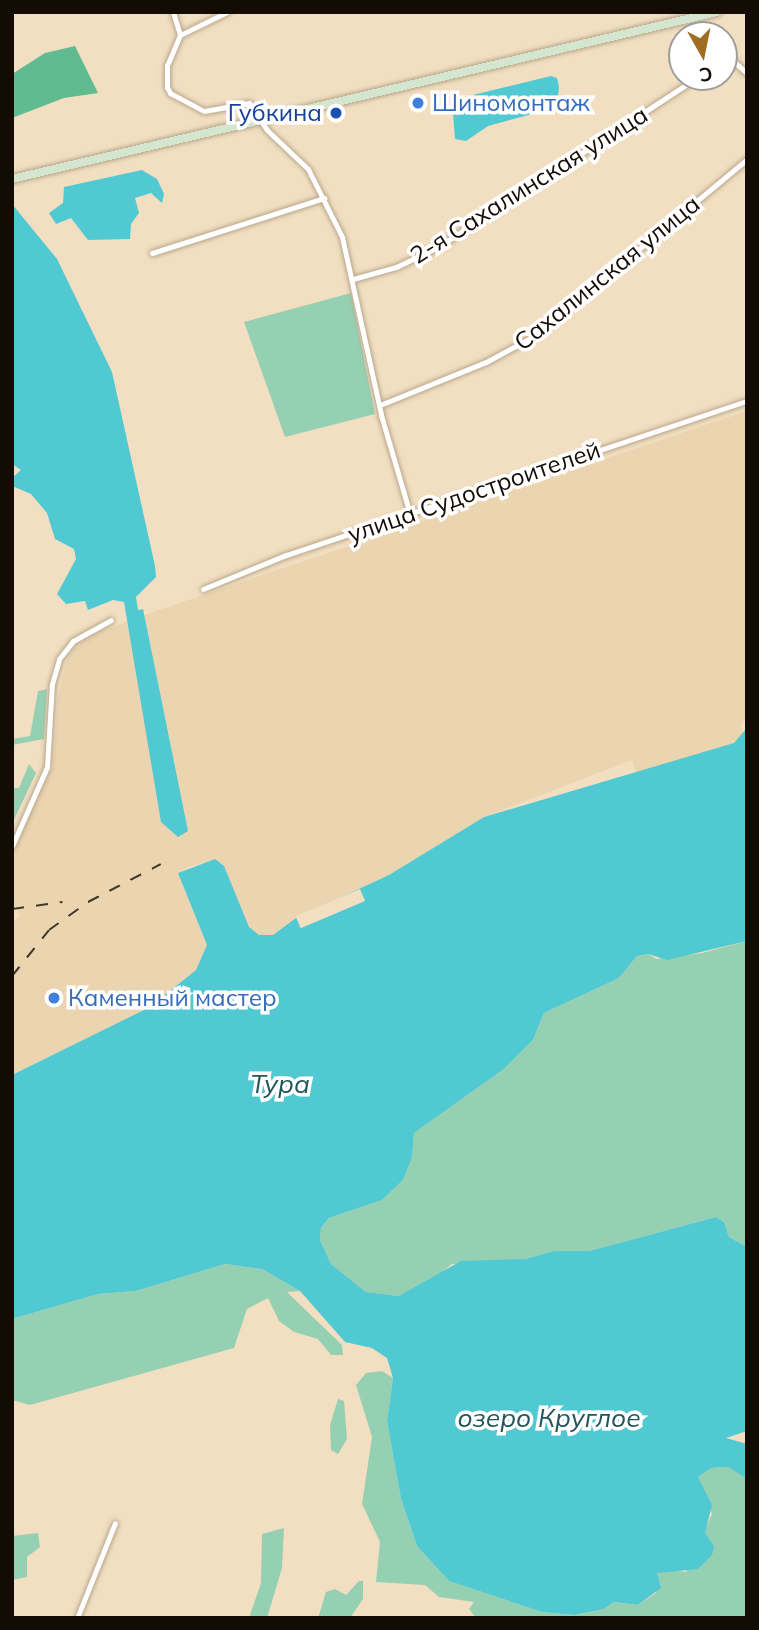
<!DOCTYPE html>
<meta charset="utf-8">
<style>
body{margin:0}
#map{position:relative;width:759px;height:1630px;overflow:hidden;background:#f2dfc2;font-family:Mulish,sans-serif}
div>[style]{position:absolute}
.built>*{inset:0;background:#ebd4b0}
.green>*{inset:0;background:#96d0b2}
.forest>*{inset:0;background:#61bb91}
.water>*{inset:0;background:#51c9d3}
.pier>*{inset:0;background:#f2dfc2;transform-origin:0 0}
.roads{filter:drop-shadow(0 0 2px #b9a78b) drop-shadow(0 0 2px #b9a78b)}
.street>*{height:5px;margin:-2.5px;padding:0 2.5px;transform-origin:2.5px;border-radius:2.5px;background:#fff}
.secondary>*{height:8px;margin:-4px;padding:0 4px;transform-origin:4px;border-radius:4px;background:#d4e5d0}
.rail>*{height:2px;margin-top:-1px;transform-origin:0;background:repeating-linear-gradient(90deg,#40382b 0 12px,transparent 0 24px)}
.dots>*{width:19px;height:19px;translate:-50% -50%;box-sizing:border-box;border:4px solid #fff;border-radius:50%}
span{translate:-50% -50%;white-space:nowrap;text-align:center;line-height:1.15;-webkit-text-stroke:7px #fff;paint-order:stroke}
.shop-label{font-size:24px;color:#366cbe}
.left{translate:0 -50%;text-align:left}
.transit-label{font-size:24px;color:#164399}
.right{translate:-100% -50%;text-align:right}
.street-label{font-size:24px;color:#120c04}
.water-label{font-size:26px;color:#23565a;font-style:italic}
.frame{position:absolute;inset:0;border:14px solid #120c04;pointer-events:none}
.north{position:absolute;left:668px;top:21px;width:70px;height:70px;box-sizing:border-box;background:#fff;border:2px solid #a09e9b;border-radius:50%;rotate:171deg;font-size:19px;font-weight:700;line-height:28px;text-align:center;color:#120c04}
.north::after{content:'';display:block;margin:auto;width:24px;height:32px;background:#9f6e23;clip-path:polygon(50% 0,100% 100%,50% 72%,0 100%)}
</style>
<div id="map">
<div class="built">
<i style="clip-path:polygon(747px 411px,747px 714px,741px 725px,746px 746px,639px 781px,632px 760px,484px 817px,389px 875px,296px 918px,273px 935px,259px 935px,249px 927px,216px 859px,188px 867px,178px 873px,207px 945px,196px 970px,150px 1007px,12px 1075px,12px 922px,21px 916px,12px 901px,12px 855px,53px 766px,58px 698px,67px 658px,77px 646px,92px 635px,153px 612px)"></i>
</div>
<div class="green">
<i style="clip-path:polygon(351px 293px,375px 414px,285px 437px,244px 322px)"></i>
<i style="clip-path:polygon(47px 689px,44px 739px,12px 745px,12px 739px,30px 736px,38px 691px)"></i>
<i style="clip-path:polygon(29px 764px,36px 773px,12px 824px,12px 788px,19px 788px)"></i>
<i style="clip-path:polygon(747px 941px,747px 1247px,729px 1237px,724px 1222px,716px 1217px,589px 1251px,553px 1251px,525px 1259px,452px 1264px,431px 1281px,399px 1296px,366px 1292px,331px 1264px,320px 1240px,321px 1228px,329px 1218px,382px 1200px,403px 1180px,412px 1158px,414px 1133px,504px 1069px,533px 1040px,544px 1013px,619px 978px,637px 956px,648px 954px,656px 959px,702px 953px)"></i>
<i style="clip-path:polygon(225px 1264px,262px 1269px,300px 1291px,287px 1292px,342px 1345px,343px 1355px,331px 1355px,318px 1339px,294px 1332px,279px 1321px,268px 1298px,247px 1309px,234px 1348px,30px 1405px,12px 1400px,12px 1319px,98px 1294px,136px 1291px)"></i>
<i style="clip-path:polygon(382px 1371px,393px 1378px,387px 1421px,401px 1499px,417px 1546px,449px 1581px,542px 1612px,574px 1615px,604px 1609px,614px 1602px,638px 1605px,656px 1593px,657px 1573px,665px 1569px,686px 1572px,712px 1514px,698px 1477px,711px 1468px,728px 1467px,747px 1479px,747px 1618px,476px 1618px,469px 1609px,474px 1602px,439px 1597px,425px 1585px,376px 1582px,380px 1542px,362px 1504px,372px 1437px,356px 1385px,366px 1373px)"></i>
<i style="clip-path:polygon(338px 1399px,344px 1401px,347px 1439px,338px 1454px,331px 1450px,330px 1425px)"></i>
<i style="clip-path:polygon(284px 1528px,282px 1568px,267px 1618px,249px 1618px,261px 1583px,262px 1534px)"></i>
<i style="clip-path:polygon(38px 1533px,40px 1547px,27px 1557px,27px 1577px,12px 1580px,12px 1536px)"></i>
<i style="clip-path:polygon(359px 1581px,363px 1581px,363px 1599px,350px 1618px,318px 1618px,326px 1592px,335px 1589px,346px 1595px)"></i>
</div>
<div class="forest">
<i style="clip-path:polygon(75px 46px,98px 93px,64px 98px,12px 118px,12px 74px,45px 53px)"></i>
</div>
<div class="water">
<i style="clip-path:polygon(551px 76px,557px 78px,559px 87px,557px 107px,552px 110px,547px 106px,540px 112px,488px 126px,466px 141px,455px 139px,452px 100px)"></i>
<i style="clip-path:polygon(142px 170px,157px 179px,164px 194px,162px 203px,151px 193px,135px 198px,139px 213px,131px 224px,130px 239px,88px 240px,71px 218px,56px 224px,49px 213px,63px 203px,64px 187px)"></i>
<i style="clip-path:polygon(12px 204px,57px 259px,112px 372px,155px 566px,156px 577px,136px 597px,138px 610px,143px 609px,188px 831px,178px 837px,161px 822px,124px 602px,113px 600px,88px 610px,85px 601px,66px 604px,57px 594px,76px 559px,74px 549px,55px 539px,47px 513px,31px 494px,12px 486px,12px 478px,21px 470px,12px 464px)"></i>
<i style="clip-path:polygon(747px 728px,747px 941px,667px 960px,648px 954px,637px 956px,619px 978px,544px 1013px,533px 1040px,504px 1069px,414px 1133px,412px 1158px,403px 1180px,382px 1200px,329px 1218px,321px 1228px,320px 1240px,331px 1264px,366px 1292px,399px 1296px,461px 1261px,525px 1259px,553px 1251px,589px 1251px,716px 1217px,724px 1222px,729px 1237px,747px 1247px,747px 1431px,726px 1438px,747px 1444px,747px 1479px,728px 1467px,711px 1468px,698px 1477px,712px 1505px,705px 1533px,714px 1546px,712px 1555px,698px 1569px,657px 1573px,661px 1588px,638px 1605px,614px 1602px,604px 1609px,574px 1615px,542px 1612px,449px 1581px,417px 1546px,401px 1499px,387px 1421px,393px 1378px,387px 1358px,372px 1348px,345px 1342px,300px 1291px,262px 1269px,225px 1264px,136px 1291px,98px 1294px,12px 1319px,12px 1075px,150px 1007px,196px 970px,207px 945px,178px 873px,215px 859px,224px 866px,249px 927px,259px 935px,273px 935px,296px 918px,389px 875px,484px 817px,734px 743px)"></i>
</div>
<div class="pier">
<i style="left:360px;top:889px;width:13px;height:70px;rotate:67deg"></i>
</div>
<div class="roads">
<div class="street">
<i style="left:173px;top:12px;width:24px;rotate:73deg"></i>
<i style="left:227px;top:12px;width:52px;rotate:153.9deg"></i>
<i style="left:180px;top:35px;width:33px;rotate:113deg"></i>
<i style="left:167px;top:65px;width:22px;rotate:90deg"></i>
<i style="left:167px;top:87px;width:7px;rotate:63deg"></i>
<i style="left:170px;top:93px;width:38px;rotate:28deg"></i>
<i style="left:204px;top:111px;width:46px;rotate:-10.1deg"></i>
<i style="left:249px;top:103px;width:32px;rotate:56deg"></i>
<i style="left:267px;top:130px;width:57px;rotate:43.6deg"></i>
<i style="left:308px;top:169px;width:76px;rotate:63.4deg"></i>
<i style="left:342px;top:237px;width:182px;rotate:77.6deg"></i>
<i style="left:381px;top:415px;width:103px;rotate:73.7deg"></i>
<i style="left:724px;top:60px;width:6px;rotate:-31deg"></i>
<i style="left:729px;top:57px;width:24px;rotate:42deg"></i>
<i style="left:152px;top:253px;width:181px;rotate:-17.7deg"></i>
<i style="left:353px;top:279px;width:45px;rotate:-15.6deg"></i>
<i style="left:396px;top:267px;width:47px;rotate:-25.5deg"></i>
<i style="left:438px;top:247px;width:311px;rotate:-33.2deg"></i>
<i style="left:380px;top:405px;width:114px;rotate:-22.1deg"></i>
<i style="left:486px;top:362px;width:55px;rotate:-28.4deg"></i>
<i style="left:534px;top:336px;width:277px;rotate:-39.7deg"></i>
<i style="left:203px;top:589px;width:90px;rotate:-22.3deg"></i>
<i style="left:286px;top:555px;width:486px;rotate:-18.5deg"></i>
<i style="left:12px;top:846px;width:86px;rotate:-66.1deg"></i>
<i style="left:47px;top:767px;width:83px;rotate:-86.6deg"></i>
<i style="left:52px;top:684px;width:26px;rotate:-74deg"></i>
<i style="left:59px;top:659px;width:23px;rotate:-52deg"></i>
<i style="left:73px;top:641px;width:43px;rotate:-28.9deg"></i>
<i style="left:77px;top:1618px;width:102px;rotate:-68.2deg"></i>
</div>
<div class="secondary">
<i style="left:12px;top:179px;width:725px;rotate:-13.33deg"></i>
</div>
</div>
<div class="rail">
<i style="left:12px;top:909px;width:51px;rotate:-7.8deg"></i>
<i style="left:12px;top:976px;width:59px;rotate:-51.2deg"></i>
<i style="left:49px;top:930px;width:48px;rotate:-35.7deg"></i>
<i style="left:88px;top:902px;width:82px;rotate:-27.5deg"></i>
</div>
<div class="dots">
<i style="left:418px;top:103px;background:#3f7fe0"></i>
<i style="left:336px;top:113px;background:#1a4fb4"></i>
<i style="left:54px;top:998px;background:#3f7fe0"></i>
</div>
<div class="shop-label">
<span class="left" style="left:432px;top:103px">Шиномонтаж</span>
<span class="left" style="left:68px;top:998px">Каменный мастер</span>
</div>
<div class="transit-label">
<span class="right" style="left:322px;top:113px">Губкина</span>
</div>
<div class="street-label">
<span style="left:529px;top:185px;rotate:-32deg">2-я Сахалинская улица</span>
<span style="left:607px;top:273px;rotate:-39deg">Сахалинская улица</span>
<span style="left:474px;top:492px;rotate:-19deg">улица Судостроителей</span>
</div>
<div class="water-label">
<span style="left:280px;top:1084px">Тура</span>
<span style="left:549px;top:1418px">озеро Круглое</span>
</div>
<div class="frame"></div>
<div class="north">С</div>
</div>
